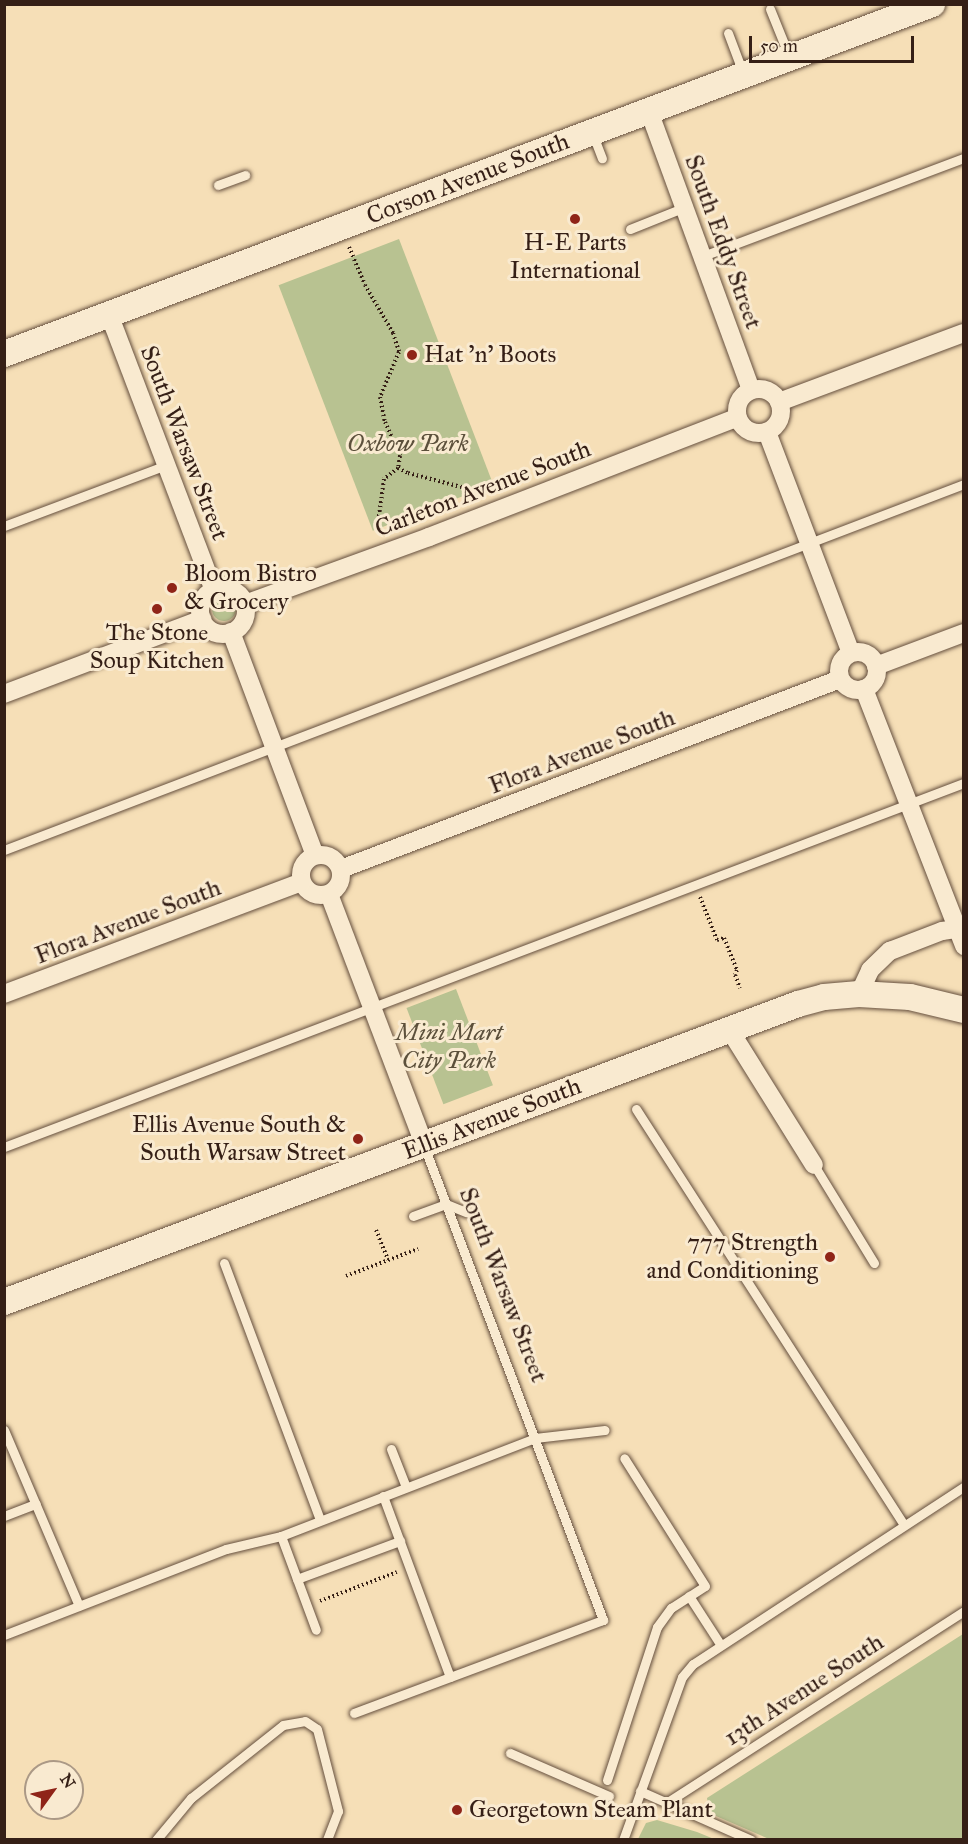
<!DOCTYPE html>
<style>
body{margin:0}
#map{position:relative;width:968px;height:1844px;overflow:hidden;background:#f6dfb7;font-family:"IM FELL Great Primer",serif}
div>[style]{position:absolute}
.green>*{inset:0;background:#b8c291;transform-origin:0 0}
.round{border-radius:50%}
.path>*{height:4px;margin-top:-2px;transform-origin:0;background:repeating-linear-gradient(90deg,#351f16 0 1.5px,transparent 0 4.5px)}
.roads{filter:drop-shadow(0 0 2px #654f3e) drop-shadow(0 0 2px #654f3e)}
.lane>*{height:9px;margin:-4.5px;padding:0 4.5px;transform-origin:4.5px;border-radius:4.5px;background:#f9ead0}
.street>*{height:18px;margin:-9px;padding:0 9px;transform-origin:9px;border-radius:9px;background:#f9ead0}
.street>.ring{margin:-9px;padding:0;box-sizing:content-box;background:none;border:18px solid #f9ead0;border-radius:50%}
.secondary>*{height:26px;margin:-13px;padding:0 13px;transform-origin:13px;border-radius:13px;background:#f9ead0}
.dots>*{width:16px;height:16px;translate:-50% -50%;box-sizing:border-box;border:3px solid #f9ead0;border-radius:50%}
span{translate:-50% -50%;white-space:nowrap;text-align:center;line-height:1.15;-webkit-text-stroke:6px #f9ead0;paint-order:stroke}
.street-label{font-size:24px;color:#351f16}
.poi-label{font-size:24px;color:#351f16}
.left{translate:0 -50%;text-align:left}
.right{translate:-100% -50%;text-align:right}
.park-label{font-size:24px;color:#5c503b;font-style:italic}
.frame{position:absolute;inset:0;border:6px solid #351f16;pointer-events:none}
.north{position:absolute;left:24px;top:1760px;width:60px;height:60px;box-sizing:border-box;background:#f9ead0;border:2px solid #ab9986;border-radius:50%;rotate:57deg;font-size:16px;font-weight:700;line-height:24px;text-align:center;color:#351f16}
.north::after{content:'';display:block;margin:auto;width:21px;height:27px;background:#8f2418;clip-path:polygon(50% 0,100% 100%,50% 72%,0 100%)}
.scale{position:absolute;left:749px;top:36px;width:165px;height:27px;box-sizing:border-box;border:3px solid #351f16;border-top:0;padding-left:8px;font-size:18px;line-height:21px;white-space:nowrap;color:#351f16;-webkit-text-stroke:4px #f9ead0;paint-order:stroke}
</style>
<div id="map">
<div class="green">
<i style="left:399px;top:239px;width:263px;height:129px;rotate:69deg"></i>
<i class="round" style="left:212px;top:597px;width:24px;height:24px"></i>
<i style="left:456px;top:989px;width:103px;height:53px;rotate:69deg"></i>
<i style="clip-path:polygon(963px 1634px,963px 1839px,769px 1839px,709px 1813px,707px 1798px)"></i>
<i style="clip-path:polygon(657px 1820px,697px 1832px,714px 1839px,638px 1839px,646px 1823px)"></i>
</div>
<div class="path">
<i style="left:349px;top:247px;width:41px;rotate:67.2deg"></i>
<i style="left:365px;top:285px;width:56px;rotate:59.7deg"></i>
<i style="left:393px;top:333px;width:20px;rotate:72deg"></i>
<i style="left:399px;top:352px;width:49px;rotate:112.9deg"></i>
<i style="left:380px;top:397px;width:25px;rotate:79deg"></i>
<i style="left:385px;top:422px;width:37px;rotate:66deg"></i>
<i style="left:400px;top:456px;width:12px;rotate:99deg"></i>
<i style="left:398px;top:468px;width:18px;rotate:142deg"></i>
<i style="left:384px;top:479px;width:44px;rotate:97.8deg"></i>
<i style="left:378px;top:523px;width:10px;rotate:73deg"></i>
<i style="left:398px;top:468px;width:11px;rotate:27deg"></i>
<i style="left:408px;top:473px;width:63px;rotate:14.7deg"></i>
<i style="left:469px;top:489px;width:12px;rotate:55deg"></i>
<i style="left:700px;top:897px;width:46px;rotate:68.4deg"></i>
<i style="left:717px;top:940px;width:7px;rotate:-16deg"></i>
<i style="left:724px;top:938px;width:35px;rotate:68deg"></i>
<i style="left:737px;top:970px;width:5px;rotate:112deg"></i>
<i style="left:735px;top:975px;width:14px;rotate:69deg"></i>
<i style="left:376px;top:1230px;width:32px;rotate:68deg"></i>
<i style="left:346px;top:1276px;width:77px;rotate:-20.6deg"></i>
<i style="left:320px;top:1601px;width:82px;rotate:-20.6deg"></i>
</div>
<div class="roads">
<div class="lane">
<i style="left:770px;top:9px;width:51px;rotate:68deg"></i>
<i style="left:728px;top:33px;width:43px;rotate:69.4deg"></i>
<i style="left:593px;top:135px;width:25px;rotate:69deg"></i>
<i style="left:218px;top:185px;width:29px;rotate:-20deg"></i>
<i style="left:630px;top:229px;width:59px;rotate:-21.8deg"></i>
<i style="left:703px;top:256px;width:279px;rotate:-20.6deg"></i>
<i style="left:4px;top:526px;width:173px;rotate:-20.6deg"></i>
<i style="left:4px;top:850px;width:1027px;rotate:-20.87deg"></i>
<i style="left:636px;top:1109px;width:495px;rotate:57.2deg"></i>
<i style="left:4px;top:1147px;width:1027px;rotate:-20.77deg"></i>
<i style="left:814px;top:1165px;width:115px;rotate:58.5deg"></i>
<i style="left:413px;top:1216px;width:35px;rotate:-20deg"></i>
<i style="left:446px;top:1204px;width:22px;rotate:22deg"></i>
<i style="left:224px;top:1263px;width:274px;rotate:69.5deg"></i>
<i style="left:4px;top:1430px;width:191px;rotate:66.9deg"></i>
<i style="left:391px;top:1449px;width:41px;rotate:68.5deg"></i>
<i style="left:383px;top:1496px;width:193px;rotate:69.7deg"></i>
<i style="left:4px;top:1516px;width:34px;rotate:-21deg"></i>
<i style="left:281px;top:1536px;width:100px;rotate:69.6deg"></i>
<i style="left:297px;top:1579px;width:110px;rotate:-20.3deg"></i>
<i style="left:689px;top:1596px;width:57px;rotate:57.1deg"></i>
<i style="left:4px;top:1635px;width:238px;rotate:-21.2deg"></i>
<i style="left:226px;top:1549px;width:57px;rotate:-13.3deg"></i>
<i style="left:281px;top:1536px;width:272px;rotate:-21.1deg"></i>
<i style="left:535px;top:1438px;width:70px;rotate:-6.5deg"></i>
<i style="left:354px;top:1713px;width:266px;rotate:-20.5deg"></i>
<i style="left:603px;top:1620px;width:507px;rotate:-110.69deg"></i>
<i style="left:510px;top:1753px;width:108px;rotate:23.5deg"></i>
<i style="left:607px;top:1780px;width:161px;rotate:-71.9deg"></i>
<i style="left:657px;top:1627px;width:24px;rotate:-54deg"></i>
<i style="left:671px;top:1608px;width:40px;rotate:-32.9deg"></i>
<i style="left:705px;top:1586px;width:151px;rotate:-122.3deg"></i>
<i style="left:640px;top:1791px;width:121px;rotate:23.8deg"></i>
<i style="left:666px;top:1803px;width:354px;rotate:-32.8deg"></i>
<i style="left:156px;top:1840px;width:55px;rotate:-50.2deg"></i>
<i style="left:191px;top:1798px;width:117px;rotate:-38.4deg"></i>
<i style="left:283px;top:1725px;width:22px;rotate:-10deg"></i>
<i style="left:305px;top:1721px;width:14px;rotate:34deg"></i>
<i style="left:317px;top:1729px;width:85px;rotate:75.6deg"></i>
<i style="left:338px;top:1811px;width:31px;rotate:111deg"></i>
<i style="left:623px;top:1840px;width:173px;rotate:-70.1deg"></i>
<i style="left:682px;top:1677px;width:17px;rotate:-50deg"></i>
<i style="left:693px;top:1664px;width:324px;rotate:-33.2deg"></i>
</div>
<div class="street">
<i style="left:649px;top:111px;width:297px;rotate:69.9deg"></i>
<i style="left:109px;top:314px;width:295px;rotate:69.2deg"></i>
<i class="ring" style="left:737px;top:389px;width:26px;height:26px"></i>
<i style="left:779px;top:402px;width:197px;rotate:-20.5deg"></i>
<i style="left:767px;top:432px;width:236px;rotate:69.2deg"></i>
<i class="ring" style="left:200px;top:588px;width:28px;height:28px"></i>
<i style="left:245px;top:604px;width:196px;rotate:-20deg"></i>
<i style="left:429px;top:537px;width:331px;rotate:-21.2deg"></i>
<i style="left:231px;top:632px;width:238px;rotate:69.4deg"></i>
<i class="ring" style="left:839px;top:652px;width:20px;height:20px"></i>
<i style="left:876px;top:666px;width:94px;rotate:-20.6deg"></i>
<i style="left:864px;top:689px;width:276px;rotate:68.7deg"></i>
<i style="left:4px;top:694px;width:212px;rotate:-20.7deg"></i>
<i class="ring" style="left:301px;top:855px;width:22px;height:22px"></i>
<i style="left:341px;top:869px;width:534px;rotate:-20.84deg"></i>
<i style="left:329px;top:894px;width:267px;rotate:69.2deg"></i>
<i style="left:4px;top:994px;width:318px;rotate:-20.6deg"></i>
<i style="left:859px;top:994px;width:26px;rotate:-65deg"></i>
<i style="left:870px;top:970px;width:28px;rotate:-44deg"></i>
<i style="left:890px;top:951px;width:56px;rotate:-21deg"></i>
<i style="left:942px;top:931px;width:22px;rotate:-8deg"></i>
<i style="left:729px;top:1029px;width:160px;rotate:58deg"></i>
</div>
<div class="secondary">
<i style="left:4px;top:354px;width:992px;rotate:-20.66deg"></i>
<i style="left:4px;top:1302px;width:848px;rotate:-20.57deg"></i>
<i style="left:798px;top:1004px;width:27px;rotate:-15deg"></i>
<i style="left:824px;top:997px;width:35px;rotate:-5deg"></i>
<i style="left:859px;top:994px;width:51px;rotate:3.4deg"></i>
<i style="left:910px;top:997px;width:56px;rotate:13.5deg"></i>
</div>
</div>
<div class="dots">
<i style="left:575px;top:219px;background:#8f2418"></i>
<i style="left:412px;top:355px;background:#8f2418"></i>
<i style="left:172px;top:588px;background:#8f2418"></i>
<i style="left:157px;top:609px;background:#8f2418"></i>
<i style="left:358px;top:1139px;background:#8f2418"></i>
<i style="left:830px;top:1257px;background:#8f2418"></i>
<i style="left:457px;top:1810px;background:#8f2418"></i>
</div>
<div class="street-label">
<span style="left:468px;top:179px;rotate:-21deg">Corson Avenue South</span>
<span style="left:723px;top:242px;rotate:70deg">South Eddy Street</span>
<span style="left:184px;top:443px;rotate:69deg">South Warsaw Street</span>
<span style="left:483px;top:489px;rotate:-21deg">Carleton Avenue South</span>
<span style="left:582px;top:752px;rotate:-21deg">Flora Avenue South</span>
<span style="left:128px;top:922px;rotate:-21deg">Flora Avenue South</span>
<span style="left:492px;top:1119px;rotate:-21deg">Ellis Avenue South</span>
<span style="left:503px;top:1285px;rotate:69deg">South Warsaw Street</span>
<span style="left:804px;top:1690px;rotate:-33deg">13th Avenue South</span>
</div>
<div class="poi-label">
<span style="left:575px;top:257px">H-E Parts<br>International</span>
<span class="left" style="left:424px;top:355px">Hat 'n' Boots</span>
<span class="left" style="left:184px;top:588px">Bloom Bistro<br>&amp; Grocery</span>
<span style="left:157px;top:647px">The Stone<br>Soup Kitchen</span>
<span class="right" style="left:346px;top:1139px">Ellis Avenue South &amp;<br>South Warsaw Street</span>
<span class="right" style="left:818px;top:1257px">777 Strength<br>and Conditioning</span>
<span class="left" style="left:469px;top:1810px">Georgetown Steam Plant</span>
</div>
<div class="park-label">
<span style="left:408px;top:444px">Oxbow Park</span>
<span style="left:449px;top:1047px">Mini Mart<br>City Park</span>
</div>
<div class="frame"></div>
<div class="north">N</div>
<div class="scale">50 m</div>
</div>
